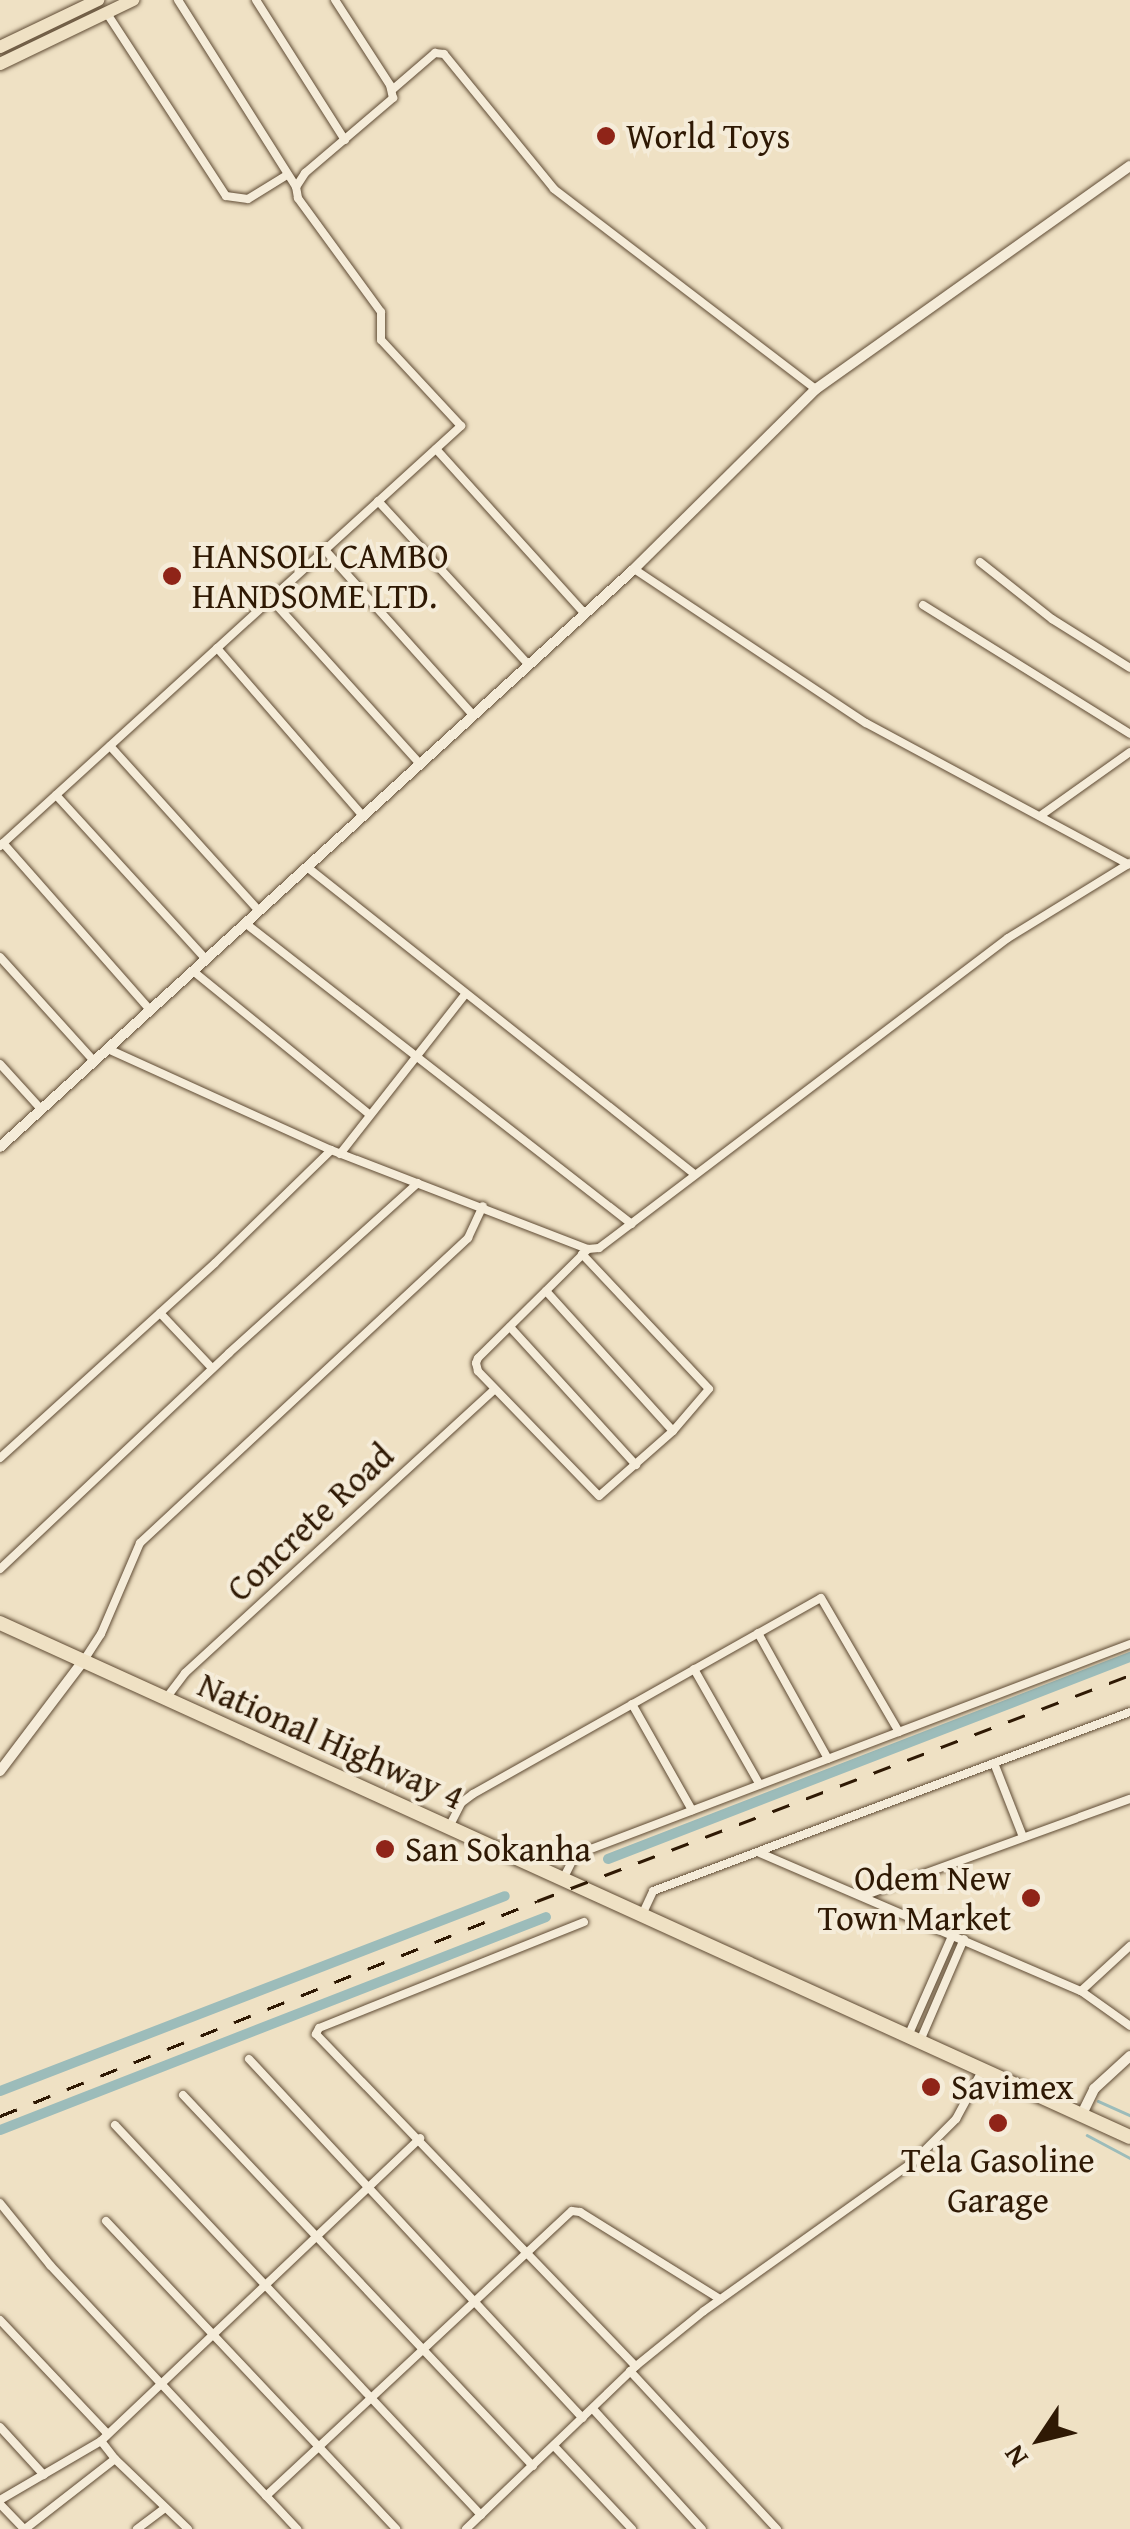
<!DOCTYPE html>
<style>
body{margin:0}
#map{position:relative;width:1130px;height:2529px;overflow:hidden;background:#efe1c4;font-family:"Gentium Book Plus",serif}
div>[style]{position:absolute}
.stream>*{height:2.5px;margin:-1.25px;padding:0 1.25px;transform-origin:1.25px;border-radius:1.25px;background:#9cbcba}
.canal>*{height:10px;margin:-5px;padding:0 5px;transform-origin:5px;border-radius:5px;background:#9cbcba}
.roads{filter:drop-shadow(0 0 2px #5f4b34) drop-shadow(0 0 2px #5f4b34)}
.minor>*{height:8px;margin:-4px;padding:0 4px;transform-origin:4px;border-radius:4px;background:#f5ecd9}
.tertiary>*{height:10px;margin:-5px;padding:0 5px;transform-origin:5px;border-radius:5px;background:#f5ecd9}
.primary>*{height:12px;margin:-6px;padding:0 6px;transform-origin:6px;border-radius:6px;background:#efe1c4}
.trunk>*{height:14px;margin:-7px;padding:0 7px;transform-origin:7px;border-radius:7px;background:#efe1c4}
.rail>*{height:2.5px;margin-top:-1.25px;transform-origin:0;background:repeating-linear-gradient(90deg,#2f1904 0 18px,transparent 0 36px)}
.dots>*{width:28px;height:28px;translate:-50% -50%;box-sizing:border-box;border:5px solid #f5ecd9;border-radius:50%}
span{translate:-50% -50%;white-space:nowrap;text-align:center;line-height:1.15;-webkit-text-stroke:8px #f5ecd9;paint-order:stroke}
.poi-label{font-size:35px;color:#2f1904}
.left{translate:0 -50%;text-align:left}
.right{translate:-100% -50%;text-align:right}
.street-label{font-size:35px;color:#2f1904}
.north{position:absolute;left:990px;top:2389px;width:100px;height:100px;-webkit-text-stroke:8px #f5ecd9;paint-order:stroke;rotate:235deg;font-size:28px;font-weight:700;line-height:40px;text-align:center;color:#2f1904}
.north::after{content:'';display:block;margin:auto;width:35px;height:45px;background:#2f1904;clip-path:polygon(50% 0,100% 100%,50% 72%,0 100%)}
</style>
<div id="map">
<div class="stream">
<i style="left:1098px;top:2101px;width:35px;rotate:24deg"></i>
<i style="left:1087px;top:2135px;width:49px;rotate:28.1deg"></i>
</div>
<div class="canal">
<i style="left:608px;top:1859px;width:560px;rotate:-21.16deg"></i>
<i style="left:0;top:2091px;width:541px;rotate:-21.11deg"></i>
<i style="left:0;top:2130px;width:586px;rotate:-21.31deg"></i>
</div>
<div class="roads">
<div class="minor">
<i style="left:178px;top:0;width:221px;rotate:57.7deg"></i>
<i style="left:256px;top:0;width:166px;rotate:57.6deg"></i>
<i style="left:108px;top:15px;width:216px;rotate:56.9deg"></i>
<i style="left:226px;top:196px;width:22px;rotate:8deg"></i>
<i style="left:248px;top:199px;width:46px;rotate:-31.6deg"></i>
<i style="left:392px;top:90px;width:57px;rotate:-40.7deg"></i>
<i style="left:435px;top:53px;width:9px;rotate:6deg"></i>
<i style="left:444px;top:54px;width:174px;rotate:50.8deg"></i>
<i style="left:554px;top:189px;width:330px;rotate:37.4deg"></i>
<i style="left:436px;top:449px;width:222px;rotate:47.9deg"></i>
<i style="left:378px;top:501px;width:223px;rotate:47.4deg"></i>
<i style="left:325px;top:550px;width:222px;rotate:48.1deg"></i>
<i style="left:980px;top:562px;width:92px;rotate:38.4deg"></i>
<i style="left:1052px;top:619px;width:92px;rotate:32.1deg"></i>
<i style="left:634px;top:569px;width:278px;rotate:33.6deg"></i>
<i style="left:866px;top:723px;width:298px;rotate:28.3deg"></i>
<i style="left:271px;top:599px;width:222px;rotate:47.9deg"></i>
<i style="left:923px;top:605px;width:244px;rotate:31.9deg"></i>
<i style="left:217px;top:648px;width:223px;rotate:49deg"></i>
<i style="left:110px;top:746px;width:222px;rotate:47.9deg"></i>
<i style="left:56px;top:795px;width:222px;rotate:47.6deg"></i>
<i style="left:1040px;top:816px;width:110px;rotate:-35.4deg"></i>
<i style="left:3px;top:843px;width:222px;rotate:48.6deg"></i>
<i style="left:0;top:846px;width:624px;rotate:-42.34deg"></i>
<i style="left:461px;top:426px;width:117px;rotate:-132.9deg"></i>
<i style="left:381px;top:340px;width:28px;rotate:-90deg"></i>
<i style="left:381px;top:312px;width:141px;rotate:-126.1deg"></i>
<i style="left:298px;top:198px;width:11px;rotate:-100deg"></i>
<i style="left:296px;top:187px;width:17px;rotate:-57deg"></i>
<i style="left:305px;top:173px;width:116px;rotate:-40.4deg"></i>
<i style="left:393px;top:98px;width:13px;rotate:-103deg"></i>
<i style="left:390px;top:85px;width:101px;rotate:-122.9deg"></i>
<i style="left:307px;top:867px;width:494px;rotate:38.4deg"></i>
<i style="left:245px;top:923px;width:490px;rotate:37.9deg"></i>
<i style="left:0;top:957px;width:140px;rotate:47.9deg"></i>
<i style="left:193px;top:971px;width:228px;rotate:39.1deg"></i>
<i style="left:108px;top:1049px;width:245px;rotate:24.4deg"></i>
<i style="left:331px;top:1150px;width:275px;rotate:21.1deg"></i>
<i style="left:588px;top:1249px;width:11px;rotate:-5deg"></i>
<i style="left:599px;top:1248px;width:513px;rotate:-37.16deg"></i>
<i style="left:1008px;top:938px;width:143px;rotate:-31.6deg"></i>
<i style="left:0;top:1064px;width:61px;rotate:47.7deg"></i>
<i style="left:340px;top:1154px;width:201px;rotate:-51.9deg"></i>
<i style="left:582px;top:1254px;width:185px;rotate:46.7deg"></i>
<i style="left:709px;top:1389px;width:55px;rotate:130.6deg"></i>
<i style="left:673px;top:1431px;width:98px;rotate:138.7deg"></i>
<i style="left:599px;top:1496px;width:174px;rotate:-134.1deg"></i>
<i style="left:478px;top:1371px;width:8px;rotate:-104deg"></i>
<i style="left:476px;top:1363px;width:5px;rotate:-68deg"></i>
<i style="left:478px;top:1358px;width:155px;rotate:-44.7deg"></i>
<i style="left:546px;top:1291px;width:189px;rotate:47.8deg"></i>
<i style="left:160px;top:1313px;width:76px;rotate:46.6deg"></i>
<i style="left:510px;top:1327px;width:187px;rotate:47.6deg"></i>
<i style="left:0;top:1458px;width:290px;rotate:-42.2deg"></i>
<i style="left:215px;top:1263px;width:162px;rotate:-44.2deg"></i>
<i style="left:0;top:1569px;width:315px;rotate:-43.3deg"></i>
<i style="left:229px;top:1353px;width:254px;rotate:-42deg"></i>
<i style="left:758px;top:1633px;width:144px;rotate:60.9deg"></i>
<i style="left:84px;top:1660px;width:31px;rotate:-57deg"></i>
<i style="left:101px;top:1634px;width:99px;rotate:-66.8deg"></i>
<i style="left:140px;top:1543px;width:448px;rotate:-42.9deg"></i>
<i style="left:468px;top:1238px;width:35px;rotate:-65deg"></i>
<i style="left:694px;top:1669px;width:133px;rotate:60.4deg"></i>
<i style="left:167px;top:1697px;width:30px;rotate:-53deg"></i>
<i style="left:185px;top:1673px;width:420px;rotate:-42.5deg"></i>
<i style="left:632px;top:1704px;width:122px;rotate:60.5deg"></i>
<i style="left:994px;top:1763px;width:79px;rotate:68.6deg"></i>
<i style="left:449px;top:1827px;width:27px;rotate:-63deg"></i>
<i style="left:461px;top:1803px;width:15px;rotate:-37deg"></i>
<i style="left:473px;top:1794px;width:399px;rotate:-29.4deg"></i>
<i style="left:821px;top:1598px;width:155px;rotate:59.8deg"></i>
<i style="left:760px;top:1853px;width:349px;rotate:23.3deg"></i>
<i style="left:1081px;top:1991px;width:67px;rotate:-42.6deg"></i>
<i style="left:563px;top:1879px;width:27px;rotate:-63deg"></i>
<i style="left:575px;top:1855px;width:594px;rotate:-20.82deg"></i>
<i style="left:863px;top:1896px;width:284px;rotate:-20deg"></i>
<i style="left:642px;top:1915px;width:26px;rotate:-65deg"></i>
<i style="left:653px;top:1891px;width:509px;rotate:-20.57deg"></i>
<i style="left:584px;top:1922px;width:285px;rotate:158.2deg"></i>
<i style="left:319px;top:2028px;width:7px;rotate:117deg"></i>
<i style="left:316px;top:2034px;width:461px;rotate:46.1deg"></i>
<i style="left:1081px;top:1991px;width:60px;rotate:35.5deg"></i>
<i style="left:908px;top:2036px;width:111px;rotate:-66.2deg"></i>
<i style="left:920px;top:2041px;width:111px;rotate:-66.7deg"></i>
<i style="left:249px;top:2059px;width:490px;rotate:47.1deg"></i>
<i style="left:183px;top:2095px;width:510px;rotate:46.67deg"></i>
<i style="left:115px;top:2125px;width:535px;rotate:46.82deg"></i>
<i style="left:0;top:2203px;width:80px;rotate:51.1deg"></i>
<i style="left:50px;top:2265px;width:362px;rotate:46.9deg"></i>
<i style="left:106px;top:2221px;width:423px;rotate:46.7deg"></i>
<i style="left:0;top:2320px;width:154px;rotate:46.6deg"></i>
<i style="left:630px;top:2371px;width:216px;rotate:47.1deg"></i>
<i style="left:593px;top:2409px;width:162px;rotate:47.8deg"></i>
<i style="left:0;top:2427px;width:65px;rotate:47.5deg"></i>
<i style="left:101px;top:2441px;width:23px;rotate:52deg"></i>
<i style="left:115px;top:2459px;width:101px;rotate:43.8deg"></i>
<i style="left:554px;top:2446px;width:114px;rotate:46.8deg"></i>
<i style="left:266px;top:2496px;width:418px;rotate:-43deg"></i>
<i style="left:572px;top:2211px;width:8px;rotate:7deg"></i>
<i style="left:580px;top:2212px;width:165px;rotate:31.9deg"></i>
<i style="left:0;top:2500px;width:117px;rotate:-30.3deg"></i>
<i style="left:101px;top:2441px;width:440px;rotate:-43.5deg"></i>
<i style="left:0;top:2504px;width:35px;rotate:46deg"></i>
<i style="left:25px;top:2529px;width:114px;rotate:-37.9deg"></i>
<i style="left:137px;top:2529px;width:35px;rotate:-37deg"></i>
<i style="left:466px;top:2529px;width:236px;rotate:-43.8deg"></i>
<i style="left:636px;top:2366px;width:87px;rotate:-39deg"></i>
<i style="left:704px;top:2311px;width:257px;rotate:-35.5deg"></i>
<i style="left:913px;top:2162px;width:61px;rotate:-45deg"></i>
<i style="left:956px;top:2119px;width:57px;rotate:-61.6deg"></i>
</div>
<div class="tertiary">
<i style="left:0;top:1147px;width:858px;rotate:-42.35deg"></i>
<i style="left:634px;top:569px;width:256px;rotate:-44.7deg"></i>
<i style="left:816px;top:389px;width:385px;rotate:-35.4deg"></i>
<i style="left:0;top:1771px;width:139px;rotate:-52.9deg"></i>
<i style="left:1082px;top:2114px;width:28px;rotate:-64deg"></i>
<i style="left:1094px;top:2089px;width:49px;rotate:-42.5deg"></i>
</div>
<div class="primary">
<i style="left:0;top:47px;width:109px;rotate:-25.6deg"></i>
<i style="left:0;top:64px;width:148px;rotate:-25.7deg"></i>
</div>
<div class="trunk">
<i style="left:0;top:1623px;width:1241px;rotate:24.46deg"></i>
</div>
</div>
<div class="rail">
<i style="left:0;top:2116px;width:578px;rotate:-21.82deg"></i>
<i style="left:537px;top:1901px;width:635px;rotate:-20.86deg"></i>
</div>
<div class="dots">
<i style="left:606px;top:136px;background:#8f2418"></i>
<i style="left:172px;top:576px;background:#8f2418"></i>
<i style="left:385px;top:1849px;background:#8f2418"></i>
<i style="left:1031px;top:1898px;background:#8f2418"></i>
<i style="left:931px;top:2087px;background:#8f2418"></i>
<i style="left:998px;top:2123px;background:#8f2418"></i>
</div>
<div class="poi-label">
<span class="left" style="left:626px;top:136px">World Toys</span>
<span class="left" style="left:192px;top:576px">HANSOLL CAMBO<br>HANDSOME LTD.</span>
<span class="left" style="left:405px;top:1849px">San Sokanha</span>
<span class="right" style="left:1011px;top:1898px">Odem New<br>Town Market</span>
<span class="left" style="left:951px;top:2087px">Savimex</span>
<span style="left:998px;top:2180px">Tela Gasoline<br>Garage</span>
</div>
<div class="street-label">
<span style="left:310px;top:1522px;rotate:-43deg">Concrete Road</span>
<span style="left:331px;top:1741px;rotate:24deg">National Highway 4</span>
</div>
<div class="north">N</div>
</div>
